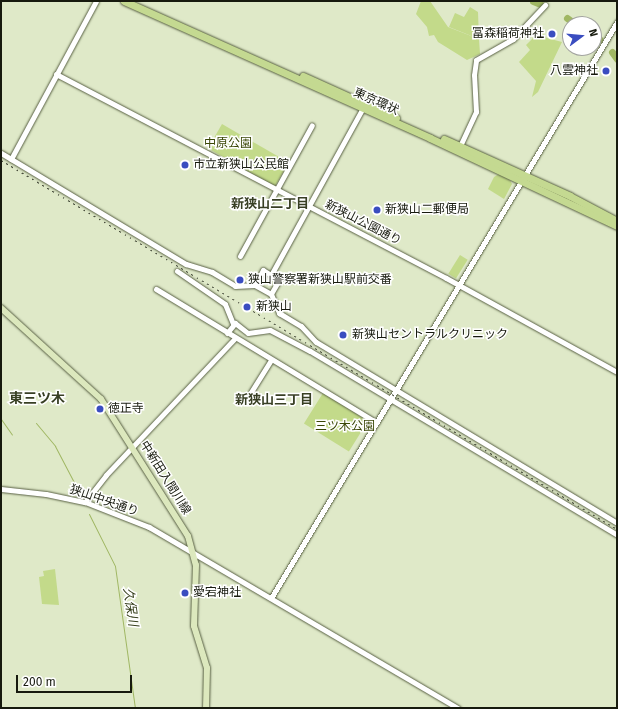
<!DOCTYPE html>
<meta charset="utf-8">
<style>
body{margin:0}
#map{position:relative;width:618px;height:709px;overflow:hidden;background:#dfe9c8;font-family:"Fira Sans","Noto Sans JP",sans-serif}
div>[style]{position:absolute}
.green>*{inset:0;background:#c3da8a;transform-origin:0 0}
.stream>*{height:1px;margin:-0.5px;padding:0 0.5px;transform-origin:0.5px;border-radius:0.5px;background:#a0b763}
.river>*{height:7px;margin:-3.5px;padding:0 3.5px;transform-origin:3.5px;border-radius:3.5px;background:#a0b763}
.roads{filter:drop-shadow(0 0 1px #586043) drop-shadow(0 0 1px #586043)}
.minor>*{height:5px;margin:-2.5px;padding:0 2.5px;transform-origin:2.5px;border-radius:2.5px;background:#fff}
.major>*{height:6px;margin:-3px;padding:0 3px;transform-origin:3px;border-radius:3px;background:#dce8bd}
.highway>*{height:7px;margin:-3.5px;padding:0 3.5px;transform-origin:3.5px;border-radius:3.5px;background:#c4d991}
.rail>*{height:1px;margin-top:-0.5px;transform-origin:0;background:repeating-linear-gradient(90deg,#3e4333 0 2px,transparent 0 6px)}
.dots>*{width:11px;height:11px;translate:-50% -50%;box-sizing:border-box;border:2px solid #fff;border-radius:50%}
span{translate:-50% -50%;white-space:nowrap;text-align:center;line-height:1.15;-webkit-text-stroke:3px #fff;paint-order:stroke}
.poi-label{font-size:12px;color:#171a0e}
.right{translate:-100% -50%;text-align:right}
.left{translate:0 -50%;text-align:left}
.street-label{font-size:12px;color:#171a0e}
.park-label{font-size:12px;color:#3a4706}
.neighbourhood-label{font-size:13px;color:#383f24;font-weight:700}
.water-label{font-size:13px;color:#333c18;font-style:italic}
.quarter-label{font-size:14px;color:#383f24;font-weight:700}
.frame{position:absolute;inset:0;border:2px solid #171a0e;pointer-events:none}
.north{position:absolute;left:562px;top:16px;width:40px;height:40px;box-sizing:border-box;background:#fff;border:1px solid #a2a39f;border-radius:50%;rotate:74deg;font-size:11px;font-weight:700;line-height:16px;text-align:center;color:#171a0e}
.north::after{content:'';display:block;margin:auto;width:14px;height:18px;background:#3a4dc0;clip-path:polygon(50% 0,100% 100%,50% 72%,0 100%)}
.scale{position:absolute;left:16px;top:675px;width:116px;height:18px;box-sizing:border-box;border:2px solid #171a0e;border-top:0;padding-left:5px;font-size:12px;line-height:14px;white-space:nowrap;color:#171a0e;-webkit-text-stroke:3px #fff;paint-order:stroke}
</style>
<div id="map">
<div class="green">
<i style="clip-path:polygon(421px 1px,430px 1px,448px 27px,479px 39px,480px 54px,467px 60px,438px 42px,434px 35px,429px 36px,427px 27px,416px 14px)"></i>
<i style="clip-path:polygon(470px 7px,478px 12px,479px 39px,449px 27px,455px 13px,464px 17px)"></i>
<i style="clip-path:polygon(540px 31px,547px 38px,562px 42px,538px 92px,532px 97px,536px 81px,519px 62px,530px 50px,526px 45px)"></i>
<i style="left:222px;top:124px;width:77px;height:28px;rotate:30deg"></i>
<i style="clip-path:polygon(499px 174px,510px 180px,512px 184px,504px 199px,488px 189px,494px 177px)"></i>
<i style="left:460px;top:255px;width:9px;height:22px;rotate:32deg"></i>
<i style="left:323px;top:393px;width:53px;height:36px;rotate:32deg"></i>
<i style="clip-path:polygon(55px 569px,59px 605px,42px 604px,39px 577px,44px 576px,43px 571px)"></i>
</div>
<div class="stream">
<i style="left:1px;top:419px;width:19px;rotate:55deg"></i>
<i style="left:36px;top:423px;width:30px;rotate:50deg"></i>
<i style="left:55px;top:446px;width:52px;rotate:62.4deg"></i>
<i style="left:89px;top:514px;width:58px;rotate:63.4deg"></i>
<i style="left:115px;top:566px;width:143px;rotate:82deg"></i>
</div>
<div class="river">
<i style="left:533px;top:1px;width:8px;rotate:23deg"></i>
<i style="left:567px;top:18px;width:10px;rotate:37deg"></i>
<i style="left:594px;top:36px;width:6px;rotate:31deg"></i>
<i style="left:612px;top:52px;width:9px;rotate:54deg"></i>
</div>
<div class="roads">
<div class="minor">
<i style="left:56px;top:74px;width:440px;rotate:27.6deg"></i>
<i style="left:446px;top:278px;width:195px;rotate:28.8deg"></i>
<i style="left:460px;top:146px;width:38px;rotate:-65deg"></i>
<i style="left:476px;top:112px;width:37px;rotate:-93deg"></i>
<i style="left:474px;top:75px;width:15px;rotate:-82deg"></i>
<i style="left:476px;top:60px;width:43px;rotate:-29.6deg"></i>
<i style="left:513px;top:39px;width:47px;rotate:-46.7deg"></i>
<i style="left:1px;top:153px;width:216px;rotate:31deg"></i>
<i style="left:186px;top:264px;width:27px;rotate:17deg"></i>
<i style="left:212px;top:272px;width:27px;rotate:31deg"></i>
<i style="left:235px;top:286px;width:20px;rotate:-3deg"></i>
<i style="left:11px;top:159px;width:179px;rotate:-61.7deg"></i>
<i style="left:240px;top:256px;width:149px;rotate:-61.2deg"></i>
<i style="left:263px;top:270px;width:19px;rotate:32deg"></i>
<i style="left:279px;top:280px;width:16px;rotate:120deg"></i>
<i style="left:271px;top:294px;width:18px;rotate:-151deg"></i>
<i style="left:255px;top:285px;width:17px;rotate:-62deg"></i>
<i style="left:177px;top:271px;width:58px;rotate:34.5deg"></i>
<i style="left:225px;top:304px;width:22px;rotate:68deg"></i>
<i style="left:271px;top:275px;width:193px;rotate:-61.2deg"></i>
<i style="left:156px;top:289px;width:257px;rotate:31.2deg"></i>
<i style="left:271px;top:294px;width:21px;rotate:67deg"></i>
<i style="left:279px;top:313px;width:26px;rotate:31deg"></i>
<i style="left:301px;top:326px;width:22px;rotate:47deg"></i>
<i style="left:316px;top:342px;width:351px;rotate:31deg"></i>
<i style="left:227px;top:333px;width:13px;rotate:-51deg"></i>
<i style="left:235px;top:323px;width:16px;rotate:38deg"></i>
<i style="left:248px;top:333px;width:22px;rotate:-8deg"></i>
<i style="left:270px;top:330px;width:45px;rotate:27.7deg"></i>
<i style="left:310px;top:351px;width:358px;rotate:30.9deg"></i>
<i style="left:251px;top:392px;width:38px;rotate:-58deg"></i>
<i style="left:1px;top:489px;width:45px;rotate:6.3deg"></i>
<i style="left:46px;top:494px;width:40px;rotate:12deg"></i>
<i style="left:85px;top:502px;width:69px;rotate:21.3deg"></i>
<i style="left:149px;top:527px;width:358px;rotate:30.4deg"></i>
<i style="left:85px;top:502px;width:34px;rotate:-52deg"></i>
<i style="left:106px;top:475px;width:188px;rotate:-46.7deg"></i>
<i style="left:271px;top:598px;width:672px;rotate:-59.01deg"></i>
</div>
<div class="major">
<i style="left:1px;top:308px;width:135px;rotate:42.3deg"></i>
<i style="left:101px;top:399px;width:162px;rotate:57.6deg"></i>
<i style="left:188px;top:536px;width:30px;rotate:75deg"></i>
<i style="left:196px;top:565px;width:61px;rotate:91.9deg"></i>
<i style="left:194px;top:626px;width:44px;rotate:72.8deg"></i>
<i style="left:207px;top:668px;width:40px;rotate:91.4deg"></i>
</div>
<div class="highway">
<i style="left:124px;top:1px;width:335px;rotate:24.1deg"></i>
<i style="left:430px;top:138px;width:207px;rotate:25.2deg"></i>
<i style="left:303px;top:76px;width:102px;rotate:24.3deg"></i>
<i style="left:444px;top:139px;width:138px;rotate:24.3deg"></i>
<i style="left:570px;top:196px;width:53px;rotate:28deg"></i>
</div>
</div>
<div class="rail">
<i style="left:1px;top:160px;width:718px;rotate:30.92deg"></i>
</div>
<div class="dots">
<i style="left:552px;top:34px;background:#3a4dc0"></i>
<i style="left:606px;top:71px;background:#3a4dc0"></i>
<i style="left:185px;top:165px;background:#3a4dc0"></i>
<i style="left:377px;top:210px;background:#3a4dc0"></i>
<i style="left:240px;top:280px;background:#3a4dc0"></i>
<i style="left:247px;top:307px;background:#3a4dc0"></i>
<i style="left:343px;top:335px;background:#3a4dc0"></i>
<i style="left:100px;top:409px;background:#3a4dc0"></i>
<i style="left:185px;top:593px;background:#3a4dc0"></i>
</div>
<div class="poi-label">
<span class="right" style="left:544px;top:34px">冨森稲荷神社</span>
<span class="right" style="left:598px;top:71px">八雲神社</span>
<span class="left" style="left:193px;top:165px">市立新狭山公民館</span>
<span class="left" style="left:385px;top:210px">新狭山二郵便局</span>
<span class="left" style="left:248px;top:280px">狭山警察署新狭山駅前交番</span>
<span class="left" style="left:256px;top:307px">新狭山</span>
<span class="left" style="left:352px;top:335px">新狭山セントラルクリニック</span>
<span class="left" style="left:108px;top:409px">徳正寺</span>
<span class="left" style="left:193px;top:593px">愛宕神社</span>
</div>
<div class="street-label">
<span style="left:376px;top:102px;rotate:24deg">東京環状</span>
<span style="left:363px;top:223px;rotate:27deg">新狭山公園通り</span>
<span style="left:165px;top:478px;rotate:58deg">中新田入間川線</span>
<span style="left:104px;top:501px;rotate:19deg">狭山中央通り</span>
</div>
<div class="park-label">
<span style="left:228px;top:144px">中原公園</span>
<span style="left:345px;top:427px">三ツ木公園</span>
</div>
<div class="neighbourhood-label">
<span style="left:270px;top:204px">新狭山二丁目</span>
<span style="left:274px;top:400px">新狭山三丁目</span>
</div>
<div class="water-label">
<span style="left:130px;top:607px;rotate:82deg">久保川</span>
</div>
<div class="quarter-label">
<span style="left:37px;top:399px">東三ツ木</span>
</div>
<div class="frame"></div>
<div class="north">N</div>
<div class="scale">200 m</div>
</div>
